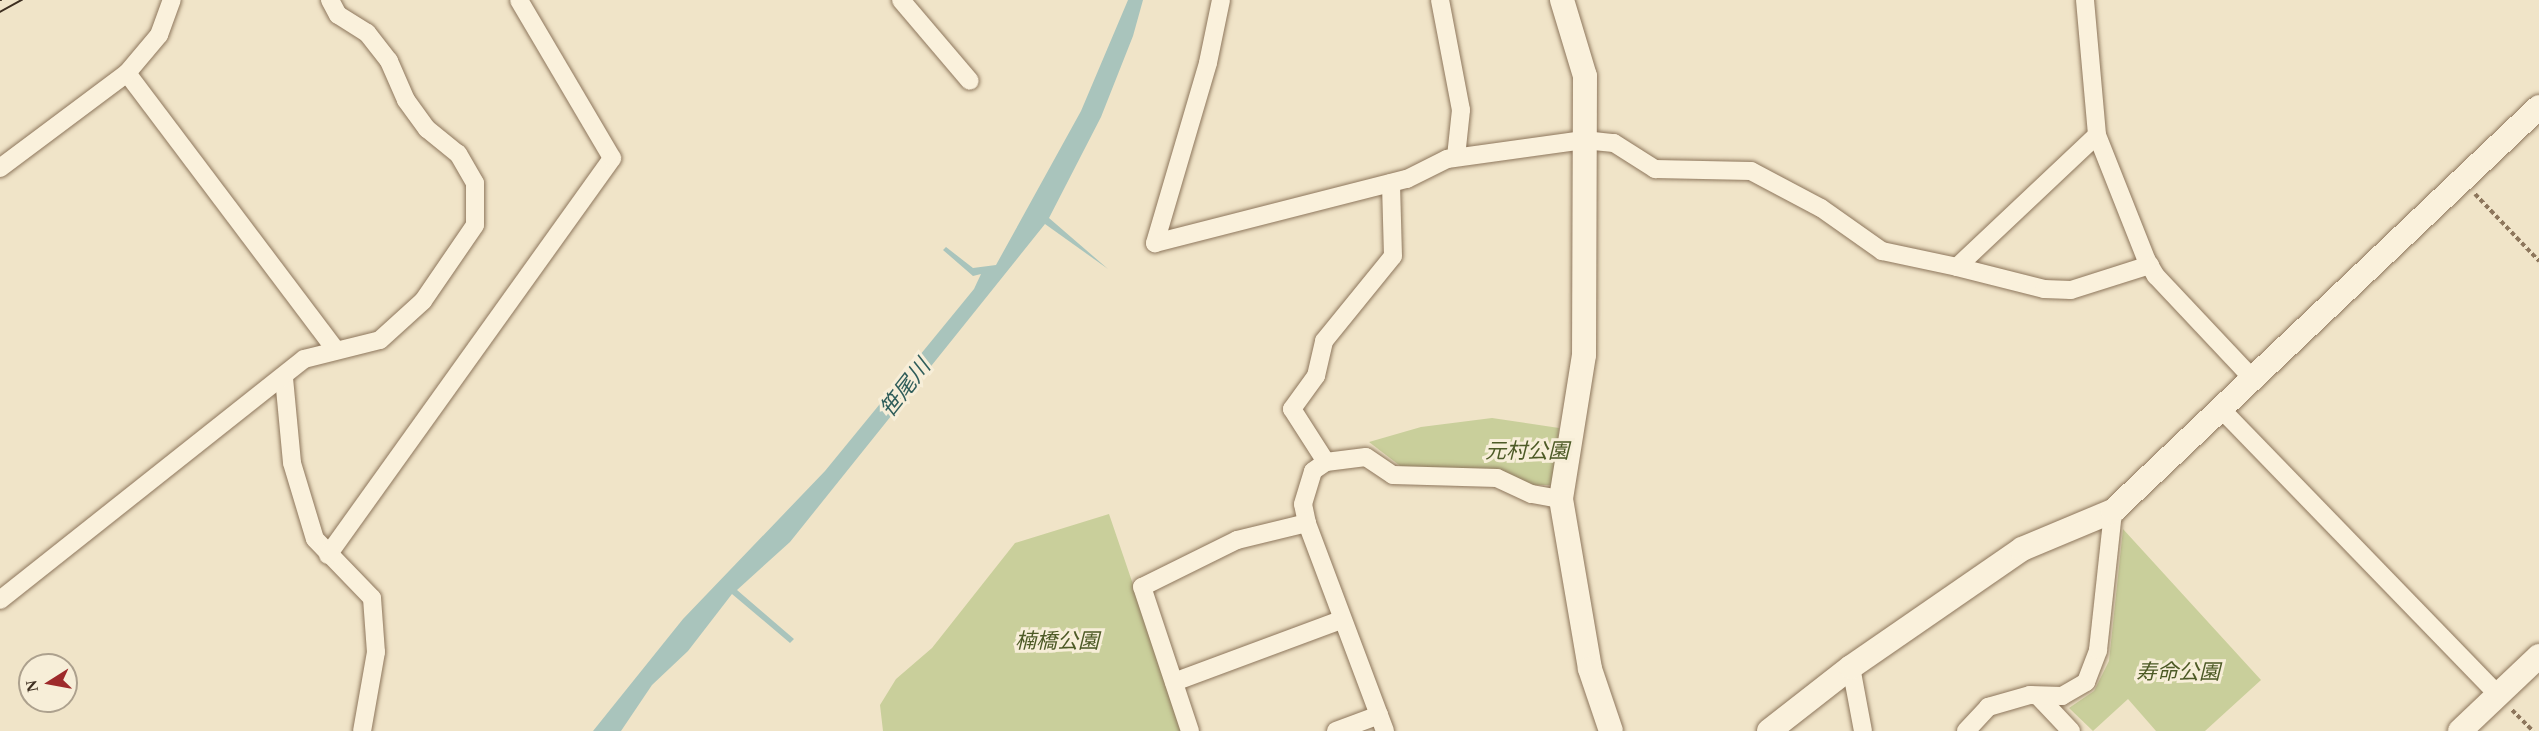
<!DOCTYPE html>
<meta charset="utf-8">
<style>
body{margin:0}
#map{position:relative;width:2539px;height:731px;overflow:hidden;background:#f0e4c8;font-family:"Times New Roman","Noto Sans JP",serif}
div>[style]{position:absolute}
.green>*{inset:0;background:#c9cf9b}
.water>*{inset:0;background:#a9c4bc}
.path>*{height:4px;margin-top:-2px;transform-origin:0;background:repeating-linear-gradient(90deg,#8d765c 0 4.5px,transparent 0 7.5px)}
.roads{filter:drop-shadow(0 0 2px #8d765c) drop-shadow(0 0 2px #8d765c)}
.minor>*{height:18px;margin:-9px;padding:0 9px;transform-origin:9px;border-radius:9px;background:#faf1dc}
.tertiary>*{height:24px;margin:-12px;padding:0 12px;transform-origin:12px;border-radius:12px;background:#faf1dc}
.tram>*{height:1.5px;margin:-0.75px;padding:0 0.75px;transform-origin:0.75px;border-radius:0.75px;background:#3d2e20}
span{translate:-50% -50%;white-space:nowrap;text-align:center;line-height:1.15;-webkit-text-stroke:6px #f7eed8;paint-order:stroke}
.park-label{font-size:21px;color:#4d5a26;font-style:italic}
.water-label{font-size:22px;color:#2f5d5a;font-style:italic}
.north{position:absolute;left:18px;top:653px;width:60px;height:60px;box-sizing:border-box;background:#f7eed8;border:2px solid #ada18e;border-radius:50%;rotate:259deg;font-size:16px;font-weight:700;line-height:24px;text-align:center;color:#3d2e20}
.north::after{content:'';display:block;margin:auto;width:21px;height:27px;background:#9e2a2b;clip-path:polygon(50% 0,100% 100%,50% 72%,0 100%)}
</style>
<div id="map">
<div class="green">
<i style="clip-path:polygon(1492px 418px,1559px 428px,1555px 485px,1533px 485px,1499px 469px,1403px 468px,1369px 442px,1421px 427px)"></i>
<i style="clip-path:polygon(1109px 514px,1183px 731px,883px 731px,880px 705px,896px 679px,932px 648px,1015px 543px)"></i>
<i style="clip-path:polygon(2123px 529px,2261px 680px,2205px 731px,2156px 731px,2128px 699px,2093px 731px,2069px 708px,2094px 691px,2109px 661px)"></i>
</div>
<div class="water">
<i style="clip-path:polygon(1128px 0,1143px 0,1133px 36px,1101px 117px,1049px 218px,1108px 269px,1045px 224px,790px 542px,737px 590px,794px 639px,790px 643px,732px 594px,688px 651px,652px 685px,621px 731px,593px 731px,683px 619px,825px 471px,974px 289px,981px 274px,973px 276px,943px 250px,946px 247px,973px 268px,996px 265px,1081px 111px)"></i>
</div>
<div class="path">
<i style="left:2475px;top:194px;width:93px;rotate:46.3deg"></i>
<i style="left:2512px;top:710px;width:30px;rotate:45deg"></i>
</div>
<div class="roads">
<div class="minor">
<i style="left:901px;top:0;width:106px;rotate:49.6deg"></i>
<i style="left:1221px;top:0;width:64px;rotate:101.7deg"></i>
<i style="left:1208px;top:63px;width:188px;rotate:106.4deg"></i>
<i style="left:1155px;top:243px;width:260px;rotate:-14.3deg"></i>
<i style="left:1407px;top:179px;width:45px;rotate:-26.6deg"></i>
<i style="left:1447px;top:159px;width:138px;rotate:-7.9deg"></i>
<i style="left:1584px;top:140px;width:30px;rotate:6deg"></i>
<i style="left:1614px;top:143px;width:49px;rotate:32.4deg"></i>
<i style="left:1655px;top:169px;width:96px;rotate:1.2deg"></i>
<i style="left:1751px;top:171px;width:79px;rotate:27.9deg"></i>
<i style="left:1821px;top:208px;width:75px;rotate:35.2deg"></i>
<i style="left:1882px;top:251px;width:77px;rotate:12deg"></i>
<i style="left:1957px;top:267px;width:192px;rotate:-43.3deg"></i>
<i style="left:1440px;top:0;width:112px;rotate:79.2deg"></i>
<i style="left:1461px;top:110px;width:47px;rotate:96.1deg"></i>
<i style="left:2085px;top:0;width:136px;rotate:84.9deg"></i>
<i style="left:2097px;top:135px;width:133px;rotate:68.4deg"></i>
<i style="left:2146px;top:259px;width:20px;rotate:60deg"></i>
<i style="left:2156px;top:276px;width:144px;rotate:46.7deg"></i>
<i style="left:127px;top:73px;width:346px;rotate:53deg"></i>
<i style="left:0;top:168px;width:159px;rotate:-36.8deg"></i>
<i style="left:127px;top:73px;width:50px;rotate:-49.9deg"></i>
<i style="left:159px;top:35px;width:37px;rotate:-70deg"></i>
<i style="left:1957px;top:267px;width:90px;rotate:14.2deg"></i>
<i style="left:2044px;top:289px;width:27px;rotate:2deg"></i>
<i style="left:2071px;top:290px;width:83px;rotate:-17.6deg"></i>
<i style="left:284px;top:378px;width:85px;rotate:84.6deg"></i>
<i style="left:292px;top:463px;width:79px;rotate:73.2deg"></i>
<i style="left:315px;top:539px;width:82px;rotate:46deg"></i>
<i style="left:372px;top:598px;width:54px;rotate:85.8deg"></i>
<i style="left:376px;top:652px;width:80px;rotate:100deg"></i>
<i style="left:2222px;top:410px;width:397px;rotate:45.9deg"></i>
<i style="left:1326px;top:462px;width:63px;rotate:-122.7deg"></i>
<i style="left:1292px;top:409px;width:41px;rotate:-54deg"></i>
<i style="left:1316px;top:376px;width:36px;rotate:-77deg"></i>
<i style="left:1324px;top:341px;width:109px;rotate:-50.9deg"></i>
<i style="left:1393px;top:256px;width:73px;rotate:-91.6deg"></i>
<i style="left:328px;top:555px;width:488px;rotate:-54.4deg"></i>
<i style="left:612px;top:158px;width:183px;rotate:-120.5deg"></i>
<i style="left:0;top:600px;width:388px;rotate:-38.4deg"></i>
<i style="left:304px;top:359px;width:78px;rotate:-14deg"></i>
<i style="left:380px;top:340px;width:58px;rotate:-42.2deg"></i>
<i style="left:423px;top:301px;width:92px;rotate:-55.6deg"></i>
<i style="left:475px;top:225px;width:42px;rotate:-90deg"></i>
<i style="left:475px;top:183px;width:34px;rotate:-120deg"></i>
<i style="left:458px;top:154px;width:40px;rotate:-141deg"></i>
<i style="left:427px;top:129px;width:36px;rotate:-126deg"></i>
<i style="left:406px;top:100px;width:43px;rotate:-113.6deg"></i>
<i style="left:389px;top:61px;width:36px;rotate:-128deg"></i>
<i style="left:367px;top:33px;width:34px;rotate:-148deg"></i>
<i style="left:338px;top:15px;width:17px;rotate:-118deg"></i>
<i style="left:1851px;top:667px;width:65px;rotate:79.4deg"></i>
<i style="left:1174px;top:682px;width:178px;rotate:-20.4deg"></i>
<i style="left:2038px;top:696px;width:48px;rotate:46.7deg"></i>
<i style="left:1190px;top:731px;width:152px;rotate:-108.4deg"></i>
<i style="left:1142px;top:587px;width:106px;rotate:-26.3deg"></i>
<i style="left:1237px;top:540px;width:72px;rotate:-13.7deg"></i>
<i style="left:1336px;top:731px;width:46px;rotate:-20.4deg"></i>
<i style="left:1385px;top:731px;width:222px;rotate:-110.6deg"></i>
<i style="left:1307px;top:523px;width:19px;rotate:-102deg"></i>
<i style="left:1303px;top:504px;width:34px;rotate:-73deg"></i>
<i style="left:1313px;top:471px;width:16px;rotate:-35deg"></i>
<i style="left:1326px;top:462px;width:40px;rotate:-7.1deg"></i>
<i style="left:1366px;top:457px;width:32px;rotate:34deg"></i>
<i style="left:1393px;top:475px;width:104px;rotate:1.7deg"></i>
<i style="left:1497px;top:478px;width:38px;rotate:25deg"></i>
<i style="left:1532px;top:494px;width:29px;rotate:10deg"></i>
<i style="left:1966px;top:731px;width:33px;rotate:-47deg"></i>
<i style="left:1988px;top:707px;width:44px;rotate:-15.9deg"></i>
<i style="left:2030px;top:695px;width:32px;rotate:2deg"></i>
<i style="left:2062px;top:696px;width:28px;rotate:-30deg"></i>
<i style="left:2086px;top:682px;width:34px;rotate:-69deg"></i>
<i style="left:2098px;top:650px;width:140px;rotate:-83.8deg"></i>
</div>
<div class="tertiary">
<i style="left:1562px;top:0;width:79px;rotate:73.2deg"></i>
<i style="left:1585px;top:76px;width:279px;rotate:90.2deg"></i>
<i style="left:1584px;top:355px;width:146px;rotate:99.1deg"></i>
<i style="left:1561px;top:499px;width:172px;rotate:80.3deg"></i>
<i style="left:1590px;top:669px;width:65px;rotate:71.3deg"></i>
<i style="left:1769px;top:731px;width:104px;rotate:-38deg"></i>
<i style="left:1851px;top:667px;width:208px;rotate:-34.6deg"></i>
<i style="left:2022px;top:549px;width:99px;rotate:-22.7deg"></i>
<i style="left:2113px;top:511px;width:587px;rotate:-43.48deg"></i>
<i style="left:2460px;top:731px;width:109px;rotate:-43.5deg"></i>
</div>
</div>
<div class="tram">
<i style="left:0;top:0;width:1px"></i>
<i style="left:0;top:12px;width:25px;rotate:-29deg"></i>
</div>
<div class="park-label">
<span style="left:1527px;top:451px">元村公園</span>
<span style="left:1057px;top:641px">楠橋公園</span>
<span style="left:2178px;top:672px">寿命公園</span>
</div>
<div class="water-label">
<span style="left:905px;top:388px;rotate:-52deg">笹尾川</span>
</div>
<div class="north">N</div>
</div>
